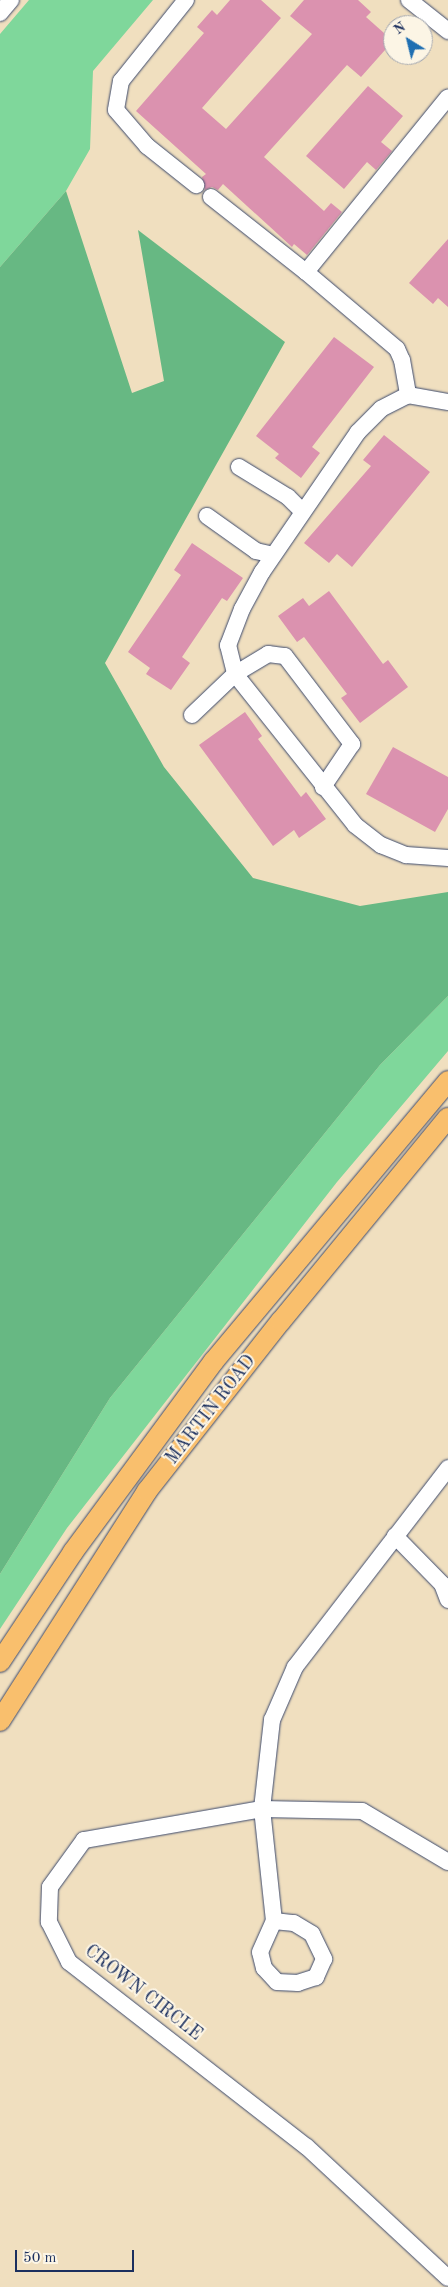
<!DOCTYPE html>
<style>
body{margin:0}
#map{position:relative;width:448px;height:2287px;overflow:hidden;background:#f0dfbf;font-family:"Old Standard TT",serif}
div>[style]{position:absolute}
.green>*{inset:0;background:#7fd79b}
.forest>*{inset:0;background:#67b883}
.building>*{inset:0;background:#db92af}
.roads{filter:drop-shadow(0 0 1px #3b496d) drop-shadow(0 0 1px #3b496d)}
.minor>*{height:16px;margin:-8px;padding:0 8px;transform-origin:8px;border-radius:8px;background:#fff}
.major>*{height:20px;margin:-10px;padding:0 10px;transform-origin:10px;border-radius:10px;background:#f9bf6d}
span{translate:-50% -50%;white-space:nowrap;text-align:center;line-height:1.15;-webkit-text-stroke:4px #fcf5e5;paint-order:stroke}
.street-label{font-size:18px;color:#1b2f5e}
.north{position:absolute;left:383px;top:15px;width:50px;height:50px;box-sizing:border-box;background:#fcf5e5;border:1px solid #a2a6af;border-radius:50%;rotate:324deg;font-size:14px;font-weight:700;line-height:20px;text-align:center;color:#1b2f5e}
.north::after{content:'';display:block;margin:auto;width:18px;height:22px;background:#1f6fb2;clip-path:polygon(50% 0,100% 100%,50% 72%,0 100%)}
.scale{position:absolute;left:15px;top:2250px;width:119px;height:22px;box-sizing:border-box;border:2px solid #1b2f5e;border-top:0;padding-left:6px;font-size:15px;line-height:18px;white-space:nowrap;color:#1b2f5e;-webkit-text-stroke:4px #fcf5e5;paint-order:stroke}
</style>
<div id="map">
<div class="green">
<i style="clip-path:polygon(29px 0,153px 0,93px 71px,90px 149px,66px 191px,0 267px,0 34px)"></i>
<i style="clip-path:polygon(448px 996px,448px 1051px,337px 1182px,67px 1528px,0 1629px,0 1574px,110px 1398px,380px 1065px)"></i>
</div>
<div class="forest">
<i style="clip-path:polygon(66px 191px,132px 393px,164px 381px,138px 230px,285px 342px,105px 663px,164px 767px,253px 878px,360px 906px,448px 892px,448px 996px,380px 1065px,110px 1398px,0 1574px,0 267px)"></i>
</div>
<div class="building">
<i style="clip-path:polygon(230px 0,261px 0,281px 18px,202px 108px,226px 129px,312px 34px,290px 16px,304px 0,358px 0,371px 12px,366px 17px,393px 41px,361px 77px,347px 65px,264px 157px,324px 211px,331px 203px,342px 212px,307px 255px,294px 244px,292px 247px,223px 184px,218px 190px,212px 187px,205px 190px,202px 177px,206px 174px,136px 111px,204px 33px,197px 27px,212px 10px,217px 15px)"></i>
<i style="clip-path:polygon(368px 86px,403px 116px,381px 142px,392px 151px,376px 170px,367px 162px,344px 189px,306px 156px)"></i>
<i style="clip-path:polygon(448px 239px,448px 307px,438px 298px,433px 304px,409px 283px)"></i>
<i style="clip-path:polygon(334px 337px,374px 367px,312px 447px,320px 453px,301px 478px,275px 458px,279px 454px,256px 436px)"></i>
<i style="clip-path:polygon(384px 435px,430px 472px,352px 567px,337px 554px,329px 563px,304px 543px,371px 466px,363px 460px)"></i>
<i style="clip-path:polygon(192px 543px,243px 578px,227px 601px,222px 598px,182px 657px,190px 663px,171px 690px,146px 674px,150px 668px,128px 652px,181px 575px,174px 570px)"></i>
<i style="clip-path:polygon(329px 591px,383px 664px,388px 660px,408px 687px,360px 723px,341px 698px,347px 694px,304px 637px,297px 642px,278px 616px,303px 598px,309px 606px)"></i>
<i style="clip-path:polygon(245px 712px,262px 736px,258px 739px,301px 797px,306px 792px,326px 819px,299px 838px,294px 830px,273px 846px,199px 745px)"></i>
<i style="clip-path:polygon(393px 747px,448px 777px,448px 809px,435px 832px,366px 794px)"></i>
</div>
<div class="roads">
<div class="minor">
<i style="left:186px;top:0;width:104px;rotate:128.7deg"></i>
<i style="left:121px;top:81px;width:29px;rotate:100deg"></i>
<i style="left:116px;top:110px;width:48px;rotate:49.3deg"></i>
<i style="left:147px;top:146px;width:63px;rotate:38.5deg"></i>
<i style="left:409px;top:0;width:50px;rotate:38.5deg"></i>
<i style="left:0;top:13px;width:17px;rotate:-50deg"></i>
<i style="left:211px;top:197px;width:121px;rotate:38.3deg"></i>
<i style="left:306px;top:272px;width:225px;rotate:-50.9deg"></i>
<i style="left:306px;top:272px;width:119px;rotate:40.2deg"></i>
<i style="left:397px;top:349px;width:12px;rotate:66deg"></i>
<i style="left:402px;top:360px;width:36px;rotate:80deg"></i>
<i style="left:408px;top:395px;width:41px;rotate:9.9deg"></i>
<i style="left:408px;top:395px;width:30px;rotate:153deg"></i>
<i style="left:381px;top:409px;width:33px;rotate:135deg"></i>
<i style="left:358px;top:432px;width:170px;rotate:124.4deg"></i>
<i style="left:262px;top:572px;width:42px;rotate:118.4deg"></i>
<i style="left:242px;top:609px;width:39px;rotate:111deg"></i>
<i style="left:228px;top:645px;width:30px;rotate:76deg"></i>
<i style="left:235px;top:674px;width:193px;rotate:51.5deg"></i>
<i style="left:355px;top:825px;width:33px;rotate:38deg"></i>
<i style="left:381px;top:845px;width:27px;rotate:22deg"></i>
<i style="left:406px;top:855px;width:42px;rotate:4.1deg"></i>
<i style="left:239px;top:467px;width:57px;rotate:31.5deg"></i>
<i style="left:288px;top:497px;width:20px;rotate:45deg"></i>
<i style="left:207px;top:516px;width:60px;rotate:35.5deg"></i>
<i style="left:256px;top:551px;width:17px;rotate:13deg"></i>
<i style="left:192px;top:715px;width:59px;rotate:-43.6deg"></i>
<i style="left:235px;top:674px;width:39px;rotate:-31deg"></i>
<i style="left:268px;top:654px;width:17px;rotate:7deg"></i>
<i style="left:285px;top:656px;width:111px;rotate:52.7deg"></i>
<i style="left:352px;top:744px;width:52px;rotate:124deg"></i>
<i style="left:395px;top:1536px;width:67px;rotate:45.6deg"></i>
<i style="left:442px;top:1584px;width:17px;rotate:69deg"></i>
<i style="left:448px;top:1862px;width:100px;rotate:-149.3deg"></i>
<i style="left:362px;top:1811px;width:100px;rotate:-178.9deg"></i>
<i style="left:262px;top:1809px;width:181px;rotate:170.1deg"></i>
<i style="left:84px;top:1840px;width:58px;rotate:125.9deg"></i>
<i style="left:50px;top:1887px;width:35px;rotate:92deg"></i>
<i style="left:49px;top:1922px;width:45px;rotate:63.4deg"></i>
<i style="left:69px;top:1962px;width:301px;rotate:37.9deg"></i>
<i style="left:307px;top:2147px;width:192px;rotate:42.9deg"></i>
<i style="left:274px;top:1921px;width:20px;rotate:6deg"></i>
<i style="left:294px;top:1923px;width:21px;rotate:31deg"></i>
<i style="left:312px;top:1934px;width:28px;rotate:64deg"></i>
<i style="left:324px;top:1959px;width:20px;rotate:114deg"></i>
<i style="left:316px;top:1977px;width:19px;rotate:162deg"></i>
<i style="left:298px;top:1983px;width:21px;rotate:-177deg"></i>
<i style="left:277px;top:1982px;width:19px;rotate:-133deg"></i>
<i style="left:264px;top:1968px;width:16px;rotate:-104deg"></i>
<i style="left:260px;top:1952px;width:34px;rotate:-66deg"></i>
<i style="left:274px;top:1921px;width:113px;rotate:-96.1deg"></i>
<i style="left:262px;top:1809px;width:90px;rotate:-83.6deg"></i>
<i style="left:272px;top:1720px;width:58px;rotate:-66.5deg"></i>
<i style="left:295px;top:1667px;width:251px;rotate:-52.4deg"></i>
</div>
<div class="major">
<i style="left:0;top:1662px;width:132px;rotate:-56.4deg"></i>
<i style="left:73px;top:1552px;width:237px;rotate:-53.6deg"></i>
<i style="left:214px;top:1361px;width:365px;rotate:-50.1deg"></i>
<i style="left:0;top:1721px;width:273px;rotate:-57.4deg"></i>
<i style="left:147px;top:1491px;width:216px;rotate:-51.8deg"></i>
<i style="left:281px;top:1321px;width:263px;rotate:-50.6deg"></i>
</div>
</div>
<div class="street-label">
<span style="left:211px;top:1410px;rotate:-52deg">MARTIN ROAD</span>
<span style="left:143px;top:1993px;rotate:38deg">CROWN CIRCLE</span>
</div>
<div class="north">N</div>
<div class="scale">50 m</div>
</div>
